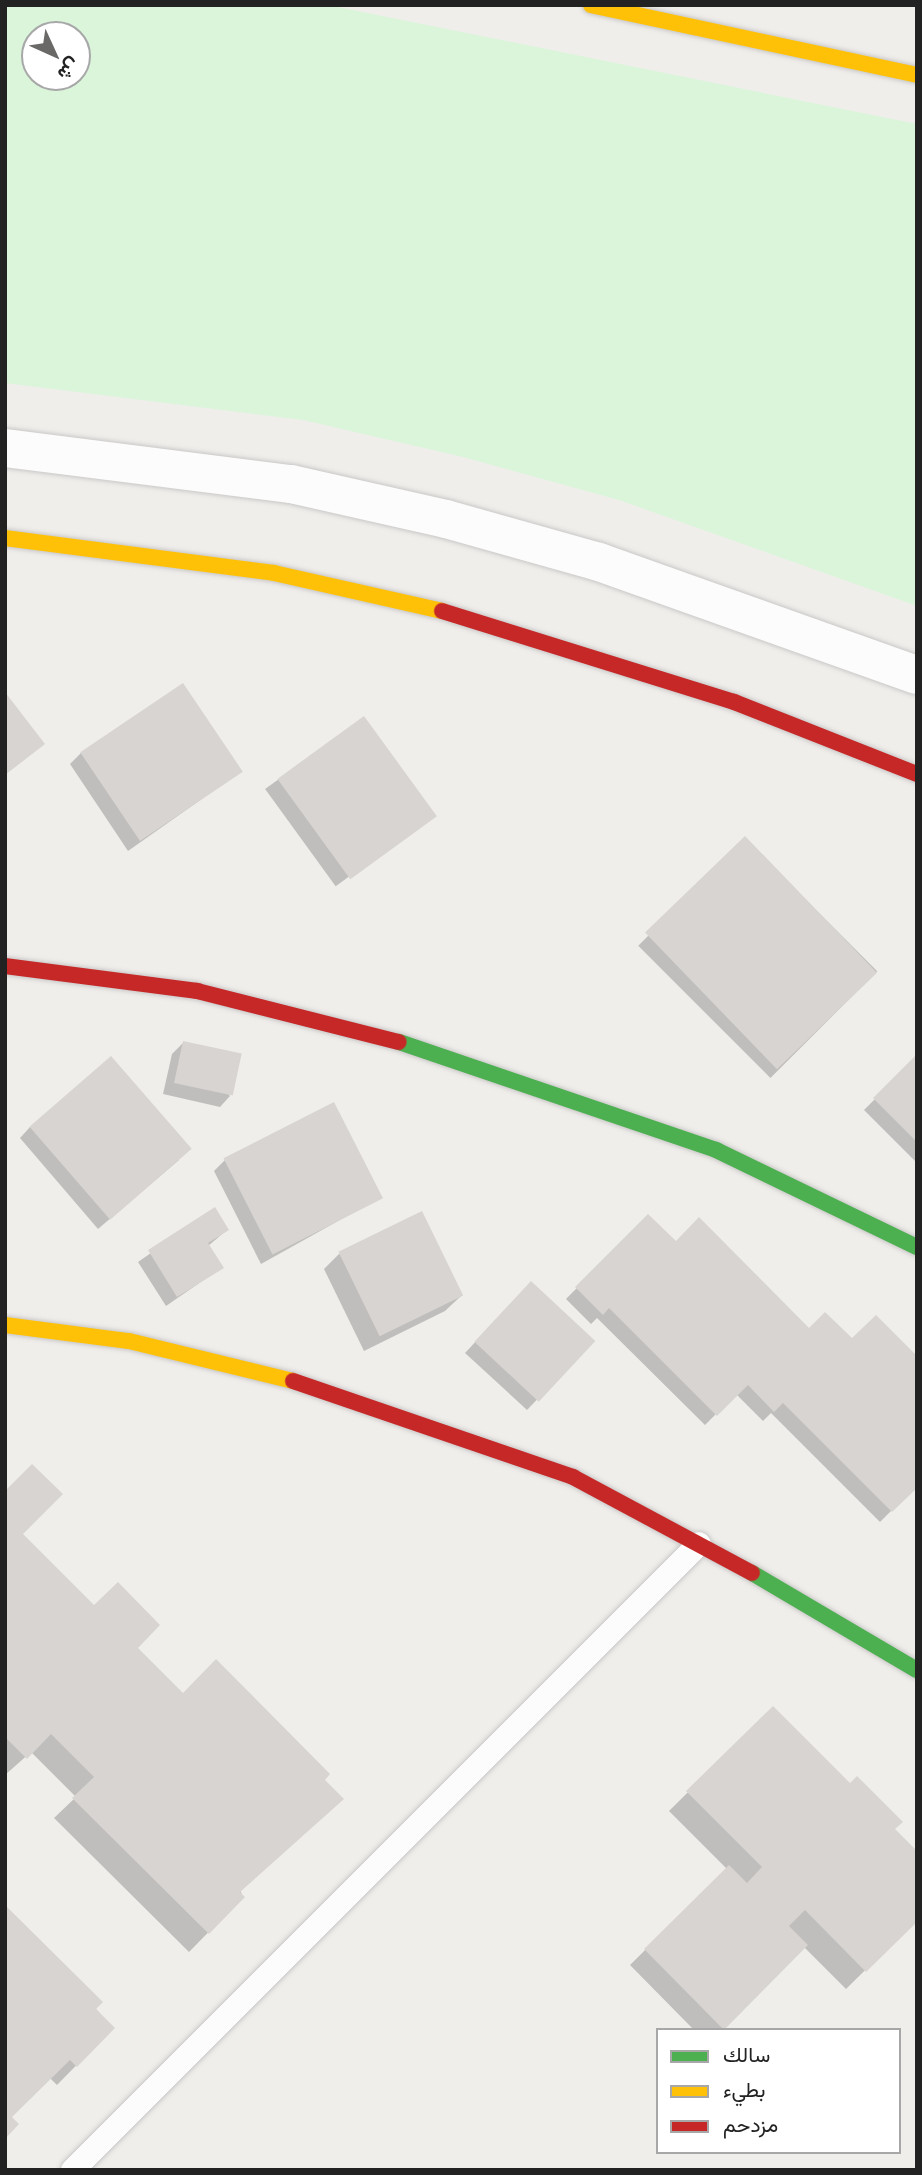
<!DOCTYPE html>
<meta charset="utf-8">
<style>
body{margin:0}
#map{position:relative;width:922px;height:2175px;overflow:hidden;background:#f0eeeb;font-family:"IBM Plex Sans",Vazirmatn,sans-serif}
div>[style]{position:absolute}
.park>*{inset:0;background:#daf5da}
.shadow>*{inset:0;background:#0003;transform-origin:0 0}
.building>*{inset:0;background:#d7d4d2;transform-origin:0 0}
.roads{filter:drop-shadow(0 0 2px #c9c8c7) drop-shadow(0 0 2px #c9c8c7)}
.lane>*{height:24px;margin:-12px;padding:0 12px;transform-origin:12px;border-radius:12px;background:#fdfcfc}
.street>*{height:38px;margin:-19px;padding:0 19px;transform-origin:19px;border-radius:19px;background:#fdfcfc}
.fast>*{height:16px;margin:-8px;padding:0 8px;transform-origin:8px;border-radius:8px;background:#4caf50}
.slow>*{height:16px;margin:-8px;padding:0 8px;transform-origin:8px;border-radius:8px;background:#ffc107}
.jam>*{height:16px;margin:-8px;padding:0 8px;transform-origin:8px;border-radius:8px;background:#c62828}
span{translate:-50% -50%;white-space:nowrap;text-align:center;line-height:1.15;-webkit-text-stroke:7px #fff;paint-order:stroke}
.frame{position:absolute;inset:0;border:7px solid #222;pointer-events:none}
.legend{position:absolute;left:656px;top:2028px;width:245px;height:126px;box-sizing:border-box;background:#fff;border:2px solid #a7a7a7;margin:0;padding:9px 12px;list-style:none;font-size:21px;color:#222}
.legend li{display:flex;align-items:center;gap:14px;height:35px}
.legend b{width:35px;border:2px solid #a7a7a7}
.north{position:absolute;left:21px;top:21px;width:70px;height:70px;box-sizing:border-box;background:#fff;border:2px solid #a7a7a7;border-radius:50%;rotate:135deg;font-size:19px;font-weight:700;line-height:28px;text-align:center;color:#222}
.north::after{content:'';display:block;margin:auto;width:24px;height:32px;background:#6a6968;clip-path:polygon(50% 0,100% 100%,50% 72%,0 100%)}
</style>
<div id="map">
<div class="park">
<i style="clip-path:polygon(evenodd,5px 5px,328px 5px,917px 124px,917px 606px,619px 500px,463px 457px,303px 420px,5px 383px,5px 5px,35px 35px,77px 35px,77px 77px,35px 77px,35px 35px)"></i>
</div>
<div class="shadow">
<i style="left:363px;top:718px;width:120px;height:121px;rotate:54deg"></i>
<i style="clip-path:polygon(81px 753px,240px 772px,128px 851px,70px 764px)"></i>
<i style="left:745px;top:839px;width:187px;height:151px;rotate:45deg"></i>
<i style="clip-path:polygon(183px 1043px,230px 1096px,220px 1107px,163px 1094px,172px 1054px)"></i>
<i style="clip-path:polygon(917px 1057px,917px 1163px,864px 1110px)"></i>
<i style="clip-path:polygon(30px 1127px,179px 1160px,98px 1229px,20px 1138px)"></i>
<i style="clip-path:polygon(225px 1160px,381px 1197px,261px 1264px,214px 1171px)"></i>
<i style="clip-path:polygon(214px 1209px,227px 1230px,208px 1246px,221px 1268px,166px 1306px,138px 1262px)"></i>
<i style="clip-path:polygon(648px 1216px,917px 1485px,880px 1522px,771px 1413px,763px 1421px,736px 1394px,705px 1425px,597px 1318px,591px 1324px,566px 1299px)"></i>
<i style="clip-path:polygon(339px 1254px,461px 1296px,445px 1311px,364px 1351px,324px 1269px)"></i>
<i style="clip-path:polygon(520px 1294px,593px 1341px,527px 1410px,465px 1353px)"></i>
<i style="clip-path:polygon(5px 1494px,21px 1534px,135px 1648px,243px 1897px,189px 1952px,54px 1818px,76px 1797px,31px 1752px,5px 1775px)"></i>
<i style="clip-path:polygon(773px 1708px,893px 1829px,917px 1919px,846px 1989px,804px 1947px,722px 2030px,694px 2030px,630px 1965px,727px 1869px,669px 1811px)"></i>
<i style="clip-path:polygon(5px 1908px,113px 2028px,57px 2085px,50px 2078px,10px 2117px)"></i>
</div>
<div class="building">
<i style="left:183px;top:683px;width:107px;height:124px;rotate:56deg"></i>
<i style="clip-path:polygon(5px 692px,45px 744px,5px 775px)"></i>
<i style="left:364px;top:716px;width:124px;height:107px;rotate:54deg"></i>
<i style="left:745px;top:836px;width:190px;height:139px;rotate:46deg"></i>
<i style="left:183px;top:1041px;width:60px;height:43px;rotate:12deg"></i>
<i style="clip-path:polygon(917px 1054px,917px 1142px,873px 1098px)"></i>
<i style="left:111px;top:1056px;width:123px;height:108px;rotate:49deg"></i>
<i style="left:334px;top:1102px;width:108px;height:124px;rotate:63deg"></i>
<i style="clip-path:polygon(215px 1207px,229px 1230px,208px 1243px,224px 1268px,177px 1297px,148px 1250px)"></i>
<i style="left:422px;top:1211px;width:94px;height:93px;rotate:64deg"></i>
<i style="clip-path:polygon(648px 1214px,676px 1241px,699px 1217px,809px 1328px,825px 1312px,852px 1338px,876px 1315px,917px 1356px,917px 1488px,892px 1512px,783px 1403px,774px 1412px,748px 1385px,717px 1416px,609px 1308px,603px 1315px,575px 1287px)"></i>
<i style="left:531px;top:1281px;width:88px;height:83px;rotate:43deg"></i>
<i style="clip-path:polygon(32px 1464px,63px 1494px,23px 1534px,94px 1605px,118px 1582px,160px 1625px,138px 1648px,183px 1693px,216px 1659px,330px 1774px,325px 1780px,344px 1799px,240px 1892px,245px 1897px,209px 1934px,72px 1798px,94px 1777px,51px 1734px,27px 1759px,5px 1737px,5px 1491px)"></i>
<i style="clip-path:polygon(773px 1706px,850px 1783px,857px 1776px,903px 1822px,895px 1829px,917px 1851px,917px 1922px,866px 1972px,805px 1910px,789px 1926px,808px 1945px,724px 2030px,644px 1949px,729px 1865px,747px 1883px,762px 1867px,686px 1791px)"></i>
<i style="clip-path:polygon(5px 1905px,103px 2002px,96px 2009px,115px 2028px,77px 2067px,70px 2060px,12px 2117px,19px 2124px,5px 2139px)"></i>
</div>
<div class="roads">
<div class="lane">
<i style="left:73px;top:2170px;width:885px;rotate:-45deg"></i>
</div>
<div class="street">
<i style="left:5px;top:448px;width:288px;rotate:7.2deg"></i>
<i style="left:291px;top:484px;width:159px;rotate:12.7deg"></i>
<i style="left:446px;top:519px;width:159px;rotate:15.7deg"></i>
<i style="left:599px;top:562px;width:337px;rotate:19.6deg"></i>
</div>
<div class="fast">
<i style="left:399px;top:1042px;width:335px;rotate:18.8deg"></i>
<i style="left:716px;top:1150px;width:223px;rotate:25.8deg"></i>
<i style="left:752px;top:1573px;width:191px;rotate:30.5deg"></i>
</div>
<div class="slow">
<i style="left:591px;top:5px;width:333px;rotate:12.1deg"></i>
<i style="left:5px;top:538px;width:271px;rotate:7.4deg"></i>
<i style="left:274px;top:573px;width:172px;rotate:12.7deg"></i>
<i style="left:5px;top:1325px;width:125px;rotate:7.4deg"></i>
<i style="left:129px;top:1341px;width:169px;rotate:13.7deg"></i>
</div>
<div class="jam">
<i style="left:442px;top:611px;width:306px;rotate:17.3deg"></i>
<i style="left:734px;top:702px;width:197px;rotate:21.5deg"></i>
<i style="left:5px;top:966px;width:194px;rotate:7.4deg"></i>
<i style="left:197px;top:991px;width:208px;rotate:14.2deg"></i>
<i style="left:293px;top:1381px;width:296px;rotate:18.9deg"></i>
<i style="left:573px;top:1477px;width:203px;rotate:28.2deg"></i>
</div>
</div>
<div class="frame"></div>
<ul class="legend">
<li><b style="height:9px;background:#4caf50"></b>سالك</li>
<li><b style="height:9px;background:#ffc107"></b>بطيء</li>
<li><b style="height:9px;background:#c62828"></b>مزدحم</li>
</ul>
<div class="north">ش</div>
</div>
